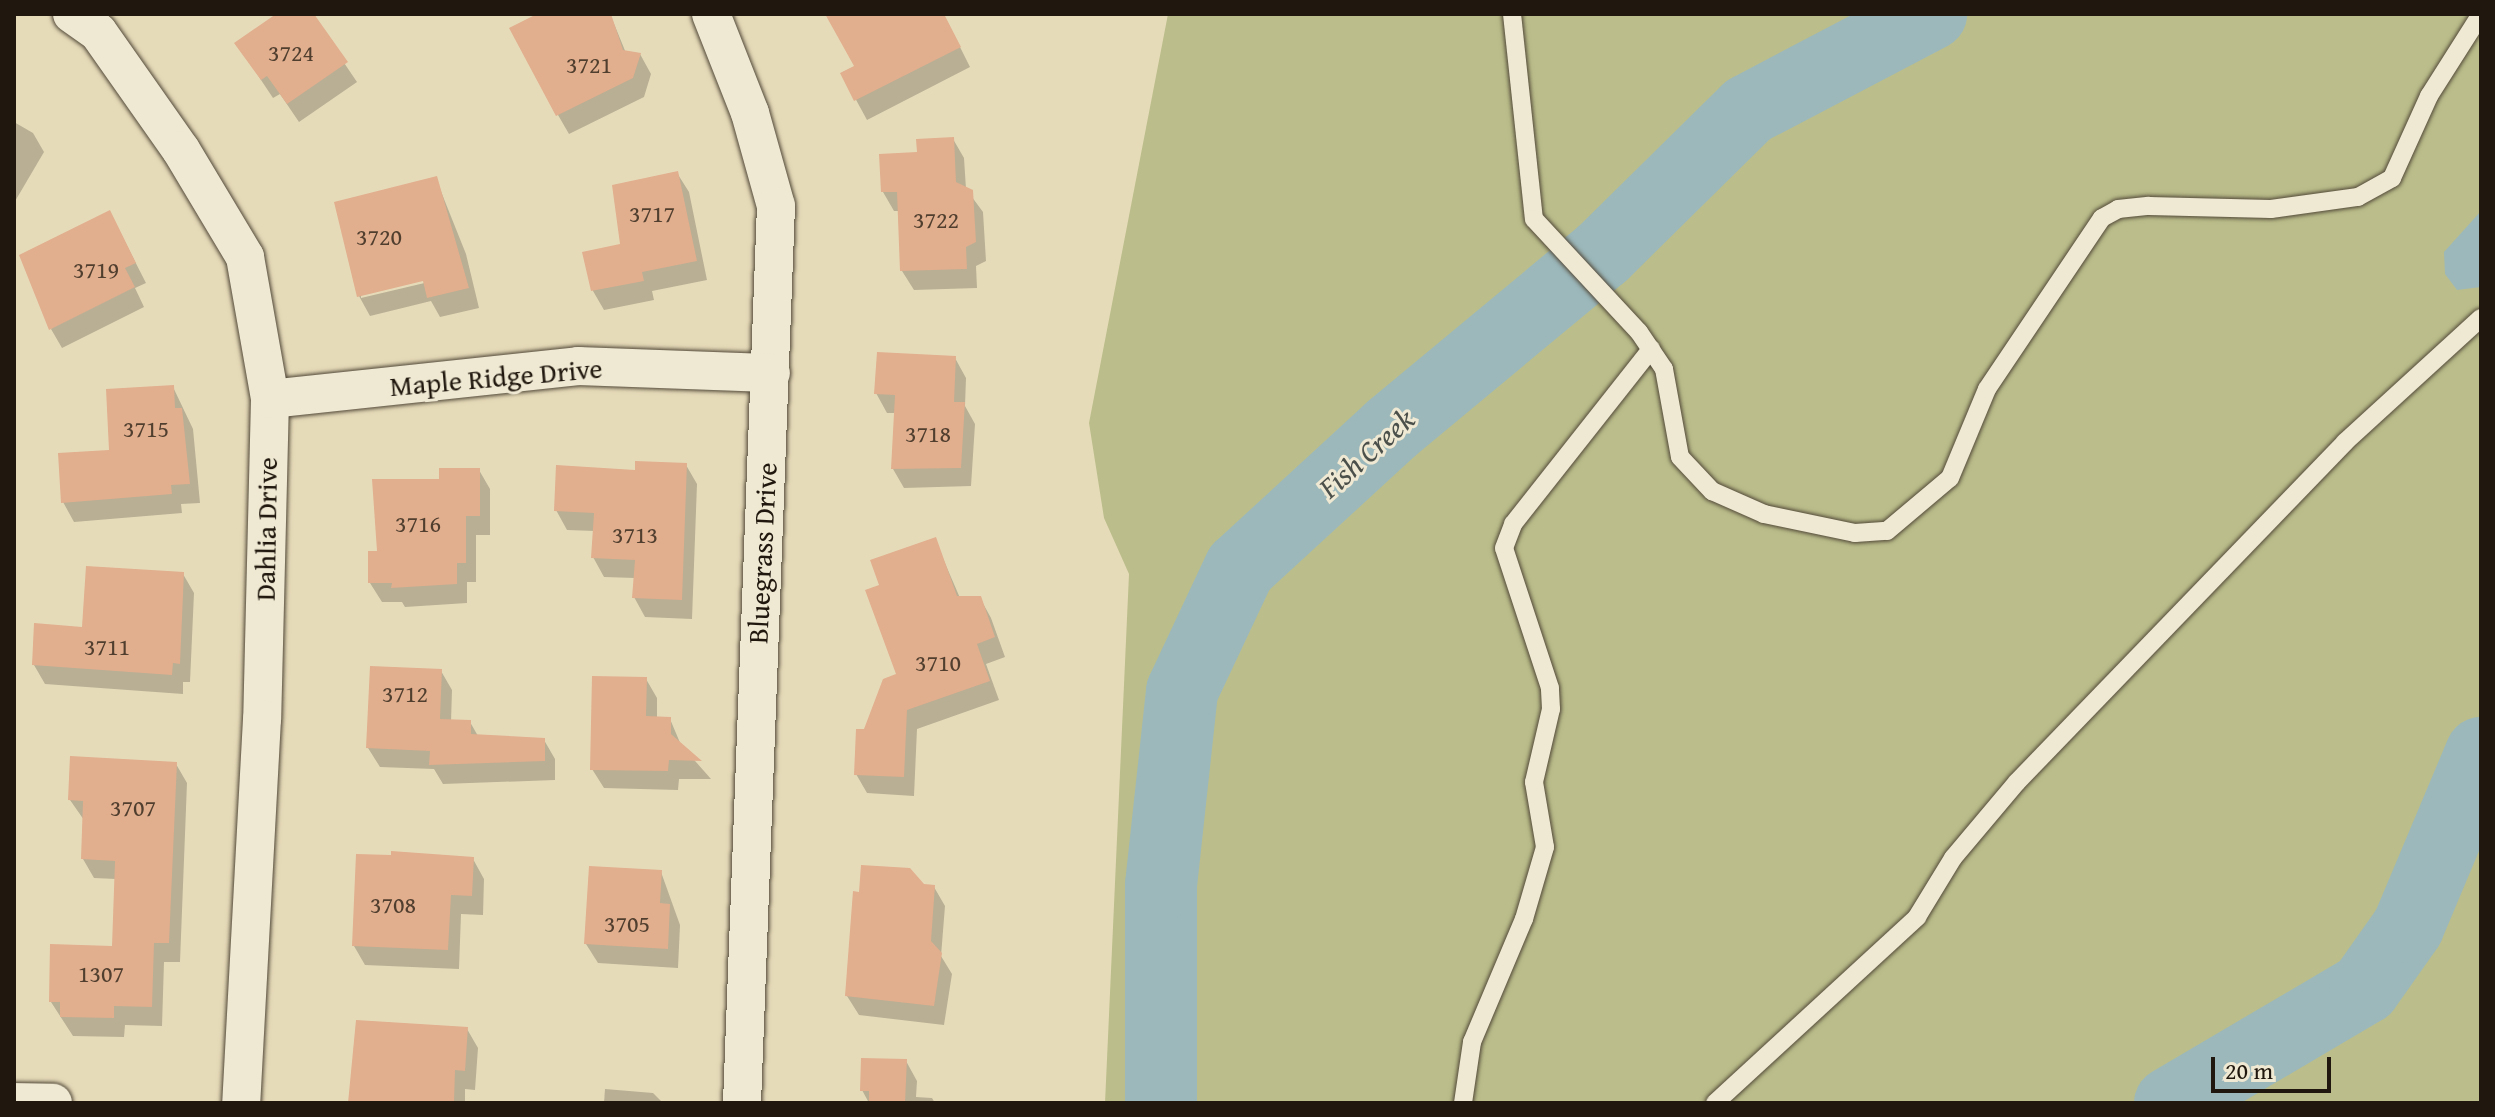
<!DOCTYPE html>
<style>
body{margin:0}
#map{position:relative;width:2495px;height:1117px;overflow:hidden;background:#e6dbb9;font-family:"Gentium Book Plus",serif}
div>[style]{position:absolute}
.green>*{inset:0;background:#bbbe8b}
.water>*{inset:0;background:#9cb8bb}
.shadow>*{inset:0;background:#0003}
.river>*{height:72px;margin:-36px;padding:0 36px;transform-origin:36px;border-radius:36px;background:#9cb8bb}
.building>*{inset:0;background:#e1ae8e}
.roads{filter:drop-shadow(0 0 2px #524939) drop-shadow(0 0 2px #524939)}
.service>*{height:18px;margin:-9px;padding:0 9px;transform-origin:9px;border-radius:9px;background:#efe8d2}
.minor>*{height:38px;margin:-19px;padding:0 19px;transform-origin:19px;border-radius:19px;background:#efe8d2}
span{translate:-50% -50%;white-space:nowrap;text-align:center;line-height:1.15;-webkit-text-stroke:6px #efe8d2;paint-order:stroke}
.number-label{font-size:24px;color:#503e2e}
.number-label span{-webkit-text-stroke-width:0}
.street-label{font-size:28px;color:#20180e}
.water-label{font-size:30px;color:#4b504b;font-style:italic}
.frame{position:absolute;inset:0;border:16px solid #20180e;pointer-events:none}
.scale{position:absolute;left:2211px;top:1057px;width:120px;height:36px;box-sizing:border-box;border:4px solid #20180e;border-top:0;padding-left:10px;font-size:24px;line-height:28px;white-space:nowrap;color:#20180e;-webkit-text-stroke:6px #efe8d2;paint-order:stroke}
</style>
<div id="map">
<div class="green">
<i style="clip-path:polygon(1168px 14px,2481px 14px,2481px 1103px,1105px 1103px,1129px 574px,1104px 518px,1089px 423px)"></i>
</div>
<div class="water">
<i style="clip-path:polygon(2481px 211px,2481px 287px,2457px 290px,2445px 274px,2444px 252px)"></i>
</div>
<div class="shadow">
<i style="clip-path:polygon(279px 14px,311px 14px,357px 82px,299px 122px,280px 94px,273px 98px,237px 44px)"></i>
<i style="clip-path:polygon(547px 14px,610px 14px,626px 53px,640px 54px,651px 74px,644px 97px,569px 134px,558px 115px)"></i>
<i style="clip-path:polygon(827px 14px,921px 14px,954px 35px,970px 67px,867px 120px,842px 74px,857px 67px)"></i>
<i style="clip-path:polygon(14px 122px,33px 133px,44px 152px,14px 203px)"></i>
<i style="clip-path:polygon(953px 139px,964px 158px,966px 189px,983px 212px,986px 261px,976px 266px,977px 288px,914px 290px,902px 271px,900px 211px,894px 211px,883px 192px,919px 154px)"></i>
<i style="clip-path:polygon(677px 173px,689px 192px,707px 280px,652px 291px,654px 300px,604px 310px,593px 291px,585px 253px,622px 245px)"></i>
<i style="clip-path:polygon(evenodd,436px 179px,466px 254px,479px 308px,440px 317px,431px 301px,370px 316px,359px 296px,436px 179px,432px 277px,433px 281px,361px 298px,361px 294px,432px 277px)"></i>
<i style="clip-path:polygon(120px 232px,146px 283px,135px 288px,144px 307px,62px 348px,51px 329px)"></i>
<i style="clip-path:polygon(955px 358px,966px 378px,965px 406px,975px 424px,971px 486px,904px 488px,893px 469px,896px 413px,887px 413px,876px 393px)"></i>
<i style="clip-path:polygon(173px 387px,193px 429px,200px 503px,181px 504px,182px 513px,74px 522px,63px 502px)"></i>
<i style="clip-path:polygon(686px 465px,697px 484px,692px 619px,645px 617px,634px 597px,635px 578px,604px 577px,593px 557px,595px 531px,567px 530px,556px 510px,636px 472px)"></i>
<i style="clip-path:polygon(479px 470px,490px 489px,490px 535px,476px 535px,476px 582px,467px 582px,467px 603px,405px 607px,402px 602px,382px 602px,370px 583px,379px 553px,441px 481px)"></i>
<i style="clip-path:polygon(935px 540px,960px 598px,980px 598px,991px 618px,1005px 657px,986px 664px,999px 700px,917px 729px,914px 796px,867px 793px,856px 774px,865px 731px,899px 676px,881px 586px)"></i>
<i style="clip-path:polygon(183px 574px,194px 593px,190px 682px,183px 682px,183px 694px,45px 684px,34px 665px,84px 629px)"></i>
<i style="clip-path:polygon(441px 671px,452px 690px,451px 722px,470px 722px,478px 736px,544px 740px,555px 759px,555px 780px,443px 784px,434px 769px,380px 767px,368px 748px)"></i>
<i style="clip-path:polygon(646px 679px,657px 698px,657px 719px,670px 719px,681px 745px,711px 779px,679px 779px,678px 790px,604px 788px,592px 769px)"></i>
<i style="clip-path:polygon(176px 764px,187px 783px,180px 962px,164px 962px,162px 1026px,125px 1025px,124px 1037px,73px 1036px,51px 1002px,114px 948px,116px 879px,94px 878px,83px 859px,84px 820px,70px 800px)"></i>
<i style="clip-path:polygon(473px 859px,484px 879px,483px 915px,461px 914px,459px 969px,365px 965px,354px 946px)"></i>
<i style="clip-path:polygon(661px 872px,680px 925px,678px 968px,598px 963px,586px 944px)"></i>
<i style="clip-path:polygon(934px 887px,945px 906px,941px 956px,952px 974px,944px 1025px,859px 1015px,847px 996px,861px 894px)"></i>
<i style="clip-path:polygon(467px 1029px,478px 1048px,475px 1090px,465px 1089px,465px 1103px,351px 1103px)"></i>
<i style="clip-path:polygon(906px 1061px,917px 1081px,916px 1097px,932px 1098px,935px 1103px,869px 1103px,862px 1090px)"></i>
<i style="clip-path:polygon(605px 1089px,653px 1093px,663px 1103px,604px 1103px)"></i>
</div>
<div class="river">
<i style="left:1161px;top:1103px;width:218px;rotate:-90deg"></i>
<i style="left:1161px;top:885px;width:195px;rotate:-83.8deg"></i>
<i style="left:1182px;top:691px;width:136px;rotate:-64.8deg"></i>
<i style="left:1240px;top:568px;width:205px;rotate:-42.6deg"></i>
<i style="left:1391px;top:429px;width:274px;rotate:-39.7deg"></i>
<i style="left:1602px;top:254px;width:205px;rotate:-44.6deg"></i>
<i style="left:1748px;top:110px;width:207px;rotate:-27.7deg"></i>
<i style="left:2170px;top:1103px;width:226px;rotate:-30.5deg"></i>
<i style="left:2365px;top:988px;width:75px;rotate:-54.8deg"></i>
<i style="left:2408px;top:927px;width:189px;rotate:-67.2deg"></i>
</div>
<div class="building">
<i style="clip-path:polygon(276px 14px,314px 14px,348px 62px,287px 104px,267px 76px,261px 80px,234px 43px)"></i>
<i style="clip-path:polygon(537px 14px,611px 14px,623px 50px,641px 53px,633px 78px,556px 116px,509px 28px)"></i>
<i style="clip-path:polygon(825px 14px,944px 14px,961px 47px,854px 101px,840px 73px,854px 66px)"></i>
<i style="clip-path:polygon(954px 137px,956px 182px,973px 190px,976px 242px,966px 247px,967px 269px,900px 271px,897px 192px,881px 192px,879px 154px,917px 152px,916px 139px)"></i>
<i style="clip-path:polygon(678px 171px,697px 261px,642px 272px,644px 281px,591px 291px,582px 252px,620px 244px,612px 185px)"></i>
<i style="clip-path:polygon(437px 176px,469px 288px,427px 298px,423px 281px,357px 297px,334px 202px)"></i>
<i style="clip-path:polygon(110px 210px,136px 263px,125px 268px,135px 287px,49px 330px,19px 255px)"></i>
<i style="clip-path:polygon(877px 352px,956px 356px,954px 402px,965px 402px,961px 468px,891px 469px,895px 395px,874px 394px)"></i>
<i style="clip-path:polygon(174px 385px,175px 408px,182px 408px,190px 484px,171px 485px,172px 494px,61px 503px,58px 453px,109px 450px,106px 389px)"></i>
<i style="clip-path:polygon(635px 461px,687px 463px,682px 600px,632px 598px,635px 560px,591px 558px,594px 513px,554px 511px,556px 465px,635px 470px)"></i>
<i style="clip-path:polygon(439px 468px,480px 468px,480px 516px,466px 516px,466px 563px,457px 563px,457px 584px,391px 588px,392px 583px,368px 583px,368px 551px,377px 551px,372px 479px,439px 479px)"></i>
<i style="clip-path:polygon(936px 537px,957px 596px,981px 596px,995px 637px,977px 644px,990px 681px,907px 710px,904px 777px,854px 775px,856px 729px,864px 729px,883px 679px,896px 674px,865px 590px,879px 585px,870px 560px)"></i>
<i style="clip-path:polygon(86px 566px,184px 572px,180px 664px,173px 663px,172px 675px,32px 665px,34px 623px,82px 627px)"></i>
<i style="clip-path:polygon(370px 666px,442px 669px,440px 719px,471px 720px,471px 734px,545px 738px,545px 761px,429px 765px,430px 751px,366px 748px)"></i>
<i style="clip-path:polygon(592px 676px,647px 677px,646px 716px,671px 717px,671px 734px,702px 761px,669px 760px,668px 771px,590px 770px)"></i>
<i style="clip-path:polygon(70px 756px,177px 762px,169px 943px,154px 943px,152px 1007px,114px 1006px,114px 1018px,60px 1017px,60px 1002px,49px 1002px,50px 944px,112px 946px,115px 861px,81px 859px,83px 801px,68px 800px)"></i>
<i style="clip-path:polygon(391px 851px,474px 857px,472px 896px,451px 895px,448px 950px,352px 946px,356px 854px,391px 855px)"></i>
<i style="clip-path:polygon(861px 865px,910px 868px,924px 884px,935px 885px,931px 941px,942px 953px,934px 1006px,845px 996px,853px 891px,859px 892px)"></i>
<i style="clip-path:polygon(589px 866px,662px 870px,660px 903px,670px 904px,668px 949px,584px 944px)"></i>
<i style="clip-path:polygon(356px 1020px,468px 1027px,465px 1071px,455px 1070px,454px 1103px,348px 1103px)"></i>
<i style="clip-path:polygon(861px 1058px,907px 1059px,905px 1103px,869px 1103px,869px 1091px,860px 1091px)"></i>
</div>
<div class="roads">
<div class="service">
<i style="left:1512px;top:14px;width:206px;rotate:83.9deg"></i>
<i style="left:1534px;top:219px;width:154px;rotate:47.1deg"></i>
<i style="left:1639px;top:332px;width:45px;rotate:56deg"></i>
<i style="left:1664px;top:369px;width:89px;rotate:79.7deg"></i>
<i style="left:1680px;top:457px;width:47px;rotate:46.7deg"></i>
<i style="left:1712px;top:491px;width:57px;rotate:23.9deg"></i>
<i style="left:1764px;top:514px;width:93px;rotate:11.8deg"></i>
<i style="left:1855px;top:533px;width:32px;rotate:-4deg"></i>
<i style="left:1887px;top:531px;width:82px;rotate:-40.1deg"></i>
<i style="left:1950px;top:478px;width:96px;rotate:-67.4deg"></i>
<i style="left:1987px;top:389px;width:206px;rotate:-56.1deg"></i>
<i style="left:2102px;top:218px;width:18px;rotate:-29deg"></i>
<i style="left:2118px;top:209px;width:31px;rotate:-6deg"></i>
<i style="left:2149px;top:206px;width:122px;rotate:1.4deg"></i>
<i style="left:2271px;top:209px;width:88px;rotate:-7.9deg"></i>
<i style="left:2358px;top:197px;width:39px;rotate:-29deg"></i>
<i style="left:2392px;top:178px;width:90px;rotate:-65.7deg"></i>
<i style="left:2429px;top:96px;width:97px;rotate:-57.6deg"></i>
<i style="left:1463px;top:1103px;width:62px;rotate:-81.6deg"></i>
<i style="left:1472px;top:1042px;width:134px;rotate:-67.1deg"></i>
<i style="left:1524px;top:919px;width:75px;rotate:-73.7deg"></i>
<i style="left:1545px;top:847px;width:66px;rotate:-99.6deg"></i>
<i style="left:1534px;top:782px;width:75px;rotate:-76.9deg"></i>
<i style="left:1551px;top:709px;width:21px;rotate:-93deg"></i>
<i style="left:1550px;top:688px;width:147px;rotate:-108.2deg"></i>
<i style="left:1504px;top:548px;width:26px;rotate:-69deg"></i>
<i style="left:1513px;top:524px;width:223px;rotate:-51.7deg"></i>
<i style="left:1715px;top:1103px;width:275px;rotate:-42.6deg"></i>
<i style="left:1917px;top:917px;width:69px;rotate:-58.6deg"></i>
<i style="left:1953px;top:858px;width:99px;rotate:-49.9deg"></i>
<i style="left:2017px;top:782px;width:472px;rotate:-46deg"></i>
<i style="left:2345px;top:442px;width:184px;rotate:-42.4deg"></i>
</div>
<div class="minor">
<i style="left:72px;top:14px;width:32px;rotate:35deg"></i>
<i style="left:98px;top:32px;width:144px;rotate:54.9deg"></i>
<i style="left:181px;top:150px;width:125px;rotate:59.1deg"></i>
<i style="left:245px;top:257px;width:144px;rotate:80deg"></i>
<i style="left:270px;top:399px;width:320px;rotate:91.4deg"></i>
<i style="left:262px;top:719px;width:385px;rotate:93.1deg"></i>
<i style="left:711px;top:14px;width:106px;rotate:68.5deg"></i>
<i style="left:750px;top:113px;width:97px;rotate:74.4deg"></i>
<i style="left:776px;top:206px;width:898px;rotate:92.17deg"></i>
<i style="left:270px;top:399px;width:310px;rotate:-6.1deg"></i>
<i style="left:578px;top:366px;width:193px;rotate:2.1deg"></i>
<i style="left:14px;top:1102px;width:39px;rotate:1deg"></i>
</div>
</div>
<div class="number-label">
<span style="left:291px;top:53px">3724</span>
<span style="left:589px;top:65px">3721</span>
<span style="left:652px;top:214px">3717</span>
<span style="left:936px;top:220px">3722</span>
<span style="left:379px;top:237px">3720</span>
<span style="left:96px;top:270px">3719</span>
<span style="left:146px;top:429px">3715</span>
<span style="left:928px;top:434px">3718</span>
<span style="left:418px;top:524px">3716</span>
<span style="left:635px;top:535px">3713</span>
<span style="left:107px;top:647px">3711</span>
<span style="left:938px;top:663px">3710</span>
<span style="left:405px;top:694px">3712</span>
<span style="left:133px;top:808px">3707</span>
<span style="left:393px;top:905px">3708</span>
<span style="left:627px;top:924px">3705</span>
<span style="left:101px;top:974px">1307</span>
</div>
<div class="street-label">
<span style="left:496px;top:377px;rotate:-5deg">Maple Ridge Drive</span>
<span style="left:266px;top:529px;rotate:-89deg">Dahlia Drive</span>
<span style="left:762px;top:553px;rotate:-87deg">Bluegrass Drive</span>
</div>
<div class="water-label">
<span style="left:1366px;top:453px;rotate:-42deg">Fish Creek</span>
</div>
<div class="frame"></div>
<div class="scale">20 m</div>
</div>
